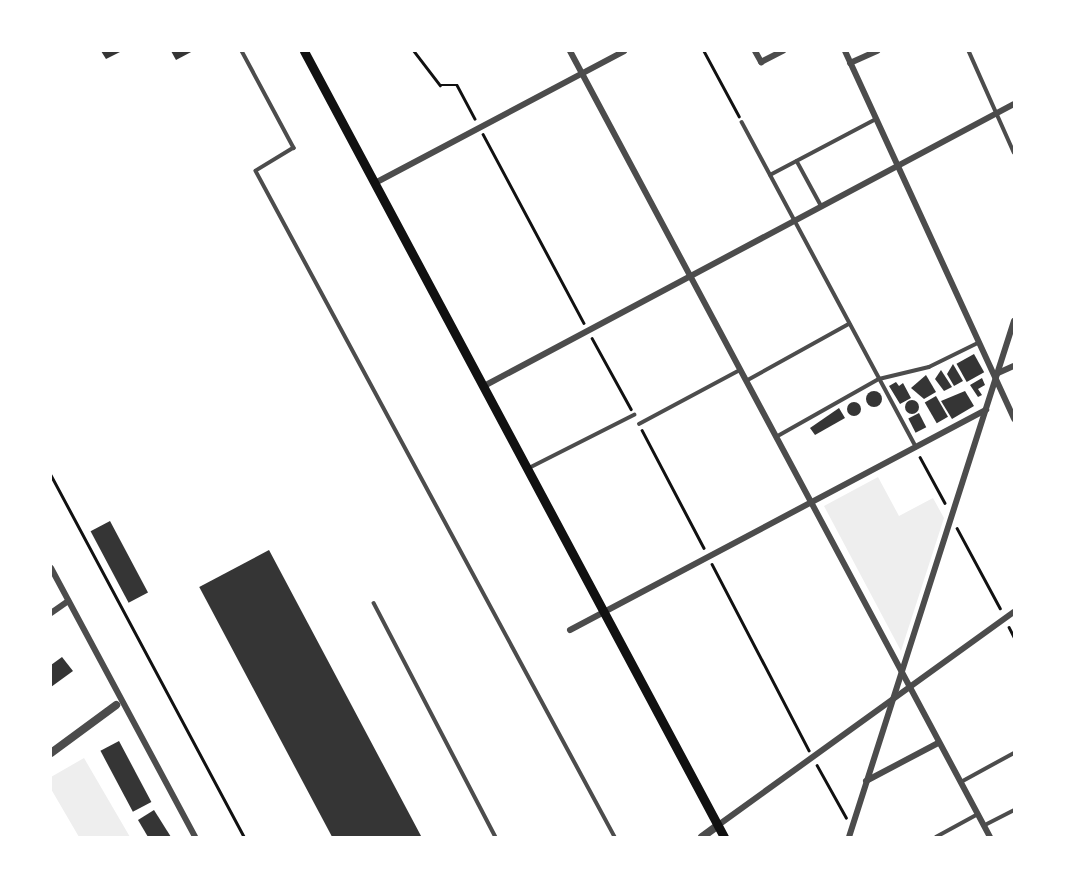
<!DOCTYPE html>
<style>
body{margin:0}
#map{position:relative;width:1065px;height:888px;overflow:hidden;background:#fff;font-family:"Noto Sans",sans-serif}
div>[style]{position:absolute}
.green>*{inset:0;background:#eee}
.building>*{inset:0;background:#353535;transform-origin:0 0}
.round{border-radius:50%}
.path>*{height:2.5px;margin:-1.25px;padding:0 1.25px;transform-origin:1.25px;border-radius:1.25px;background:#111}
.service>*{height:3.5px;margin:-1.75px;padding:0 1.75px;transform-origin:1.75px;border-radius:1.75px;background:#4c4c4c}
.minor>*{height:6px;margin:-3px;padding:0 3px;transform-origin:3px;border-radius:3px;background:#4c4c4c}
.tertiary>*{height:8px;margin:-4px;padding:0 4px;transform-origin:4px;border-radius:4px;background:#4c4c4c}
.secondary>*{height:9px;margin:-4.5px;padding:0 4.5px;transform-origin:4.5px;border-radius:4.5px;background:#111}
span{translate:-50% -50%;white-space:nowrap;text-align:center;line-height:1.15;-webkit-text-stroke:5px #fff;paint-order:stroke}
.frame{position:absolute;inset:0;border:52px solid #fff;pointer-events:none}
</style>
<div id="map">
<div class="green">
<i style="clip-path:polygon(878px 477px,899px 516px,933px 498px,944px 518px,901px 651px,824px 506px)"></i>
<i style="clip-path:polygon(84px 758px,130px 837px,79px 837px,51px 789px,51px 777px)"></i>
</div>
<div class="building">
<i style="clip-path:polygon(101px 51px,122px 51px,106px 59px)"></i>
<i style="clip-path:polygon(171px 51px,193px 51px,176px 60px)"></i>
<i style="left:974px;top:354px;width:21px;height:20px;rotate:61deg"></i>
<i style="clip-path:polygon(953px 364px,963px 381px,954px 386px,947px 374px)"></i>
<i style="clip-path:polygon(941px 370px,952px 387px,944px 391px,935px 379px)"></i>
<i style="clip-path:polygon(926px 375px,936px 392px,924px 399px,911px 388px)"></i>
<i style="clip-path:polygon(982px 378px,985px 385px,978px 389px,982px 395px,978px 397px,970px 385px)"></i>
<i style="clip-path:polygon(896px 382px,899px 386px,903px 383px,911px 398px,900px 404px,889px 386px)"></i>
<i class="round" style="left:866px;top:391px;width:16px;height:16px"></i>
<i style="clip-path:polygon(965px 391px,974px 406px,952px 419px,941px 401px)"></i>
<i style="left:936px;top:396px;width:24px;height:13px;rotate:60deg"></i>
<i class="round" style="left:905px;top:400px;width:14px;height:14px"></i>
<i class="round" style="left:847px;top:402px;width:14px;height:14px"></i>
<i style="clip-path:polygon(839px 408px,845px 418px,815px 435px,810px 428px)"></i>
<i style="left:919px;top:413px;width:16px;height:12px;rotate:63deg"></i>
<i style="left:110px;top:521px;width:81px;height:22px;rotate:62deg"></i>
<i style="left:269px;top:550px;width:325px;height:79px;rotate:62deg"></i>
<i style="clip-path:polygon(62px 657px,73px 671px,51px 687px,51px 665px)"></i>
<i style="left:119px;top:741px;width:69px;height:21px;rotate:62deg"></i>
<i style="clip-path:polygon(154px 810px,171px 837px,148px 837px,138px 820px)"></i>
</div>
<div class="path">
<i style="left:414px;top:51px;width:43px;rotate:52.6deg"></i>
<i style="left:440px;top:85px;width:17px"></i>
<i style="left:457px;top:85px;width:38px;rotate:62deg"></i>
<i style="left:704px;top:51px;width:74px;rotate:61.7deg"></i>
<i style="left:483px;top:134px;width:214px;rotate:61.9deg"></i>
<i style="left:592px;top:338px;width:81px;rotate:61.2deg"></i>
<i style="left:642px;top:430px;width:133px;rotate:62.3deg"></i>
<i style="left:920px;top:457px;width:52px;rotate:61.5deg"></i>
<i style="left:51px;top:475px;width:410px;rotate:61.9deg"></i>
<i style="left:957px;top:528px;width:91px;rotate:61.7deg"></i>
<i style="left:712px;top:564px;width:210px;rotate:62.5deg"></i>
<i style="left:1009px;top:627px;width:11px;rotate:63deg"></i>
<i style="left:817px;top:765px;width:60px;rotate:60.9deg"></i>
</div>
<div class="service">
<i style="left:242px;top:51px;width:110px;rotate:61.8deg"></i>
<i style="left:294px;top:148px;width:44px;rotate:148.8deg"></i>
<i style="left:256px;top:171px;width:757px;rotate:61.67deg"></i>
<i style="left:969px;top:51px;width:111px;rotate:66deg"></i>
<i style="left:742px;top:122px;width:369px;rotate:61.8deg"></i>
<i style="left:797px;top:161px;width:52px;rotate:61.5deg"></i>
<i style="left:770px;top:175px;width:120px;rotate:-27.8deg"></i>
<i style="left:746px;top:381px;width:118px;rotate:-29deg"></i>
<i style="left:639px;top:424px;width:115px;rotate:-28.1deg"></i>
<i style="left:776px;top:437px;width:118px;rotate:-29.4deg"></i>
<i style="left:879px;top:379px;width:51px;rotate:-13.5deg"></i>
<i style="left:929px;top:367px;width:55px;rotate:-26.1deg"></i>
<i style="left:529px;top:468px;width:118px;rotate:-26.8deg"></i>
<i style="left:374px;top:603px;width:264px;rotate:62.5deg"></i>
<i style="left:961px;top:782px;width:60px;rotate:-28.7deg"></i>
<i style="left:985px;top:825px;width:33px;rotate:-27deg"></i>
<i style="left:936px;top:837px;width:48px;rotate:-28.7deg"></i>
</div>
<div class="minor">
<i style="left:570px;top:51px;width:891px;rotate:61.88deg"></i>
<i style="left:755px;top:51px;width:13px;rotate:61deg"></i>
<i style="left:761px;top:62px;width:25px;rotate:-27deg"></i>
<i style="left:845px;top:51px;width:405px;rotate:65.3deg"></i>
<i style="left:850px;top:63px;width:30px;rotate:-24deg"></i>
<i style="left:375px;top:183px;width:282px;rotate:-27.9deg"></i>
<i style="left:998px;top:373px;width:17px;rotate:-24deg"></i>
<i style="left:484px;top:386px;width:600px;rotate:-28.02deg"></i>
<i style="left:51px;top:568px;width:305px;rotate:61.8deg"></i>
<i style="left:51px;top:613px;width:21px;rotate:-35deg"></i>
<i style="left:570px;top:630px;width:471px;rotate:-27.9deg"></i>
<i style="left:866px;top:781px;width:81px;rotate:-27.8deg"></i>
<i style="left:717px;top:826px;width:366px;rotate:-35.8deg"></i>
<i style="left:849px;top:837px;width:542px;rotate:-72.27deg"></i>
</div>
<div class="tertiary">
<i style="left:51px;top:753px;width:81px;rotate:-36.4deg"></i>
<i style="left:702px;top:837px;width:19px;rotate:-36deg"></i>
</div>
<div class="secondary">
<i style="left:304px;top:51px;width:891px;rotate:61.88deg"></i>
</div>
<div class="frame"></div>
</div>
